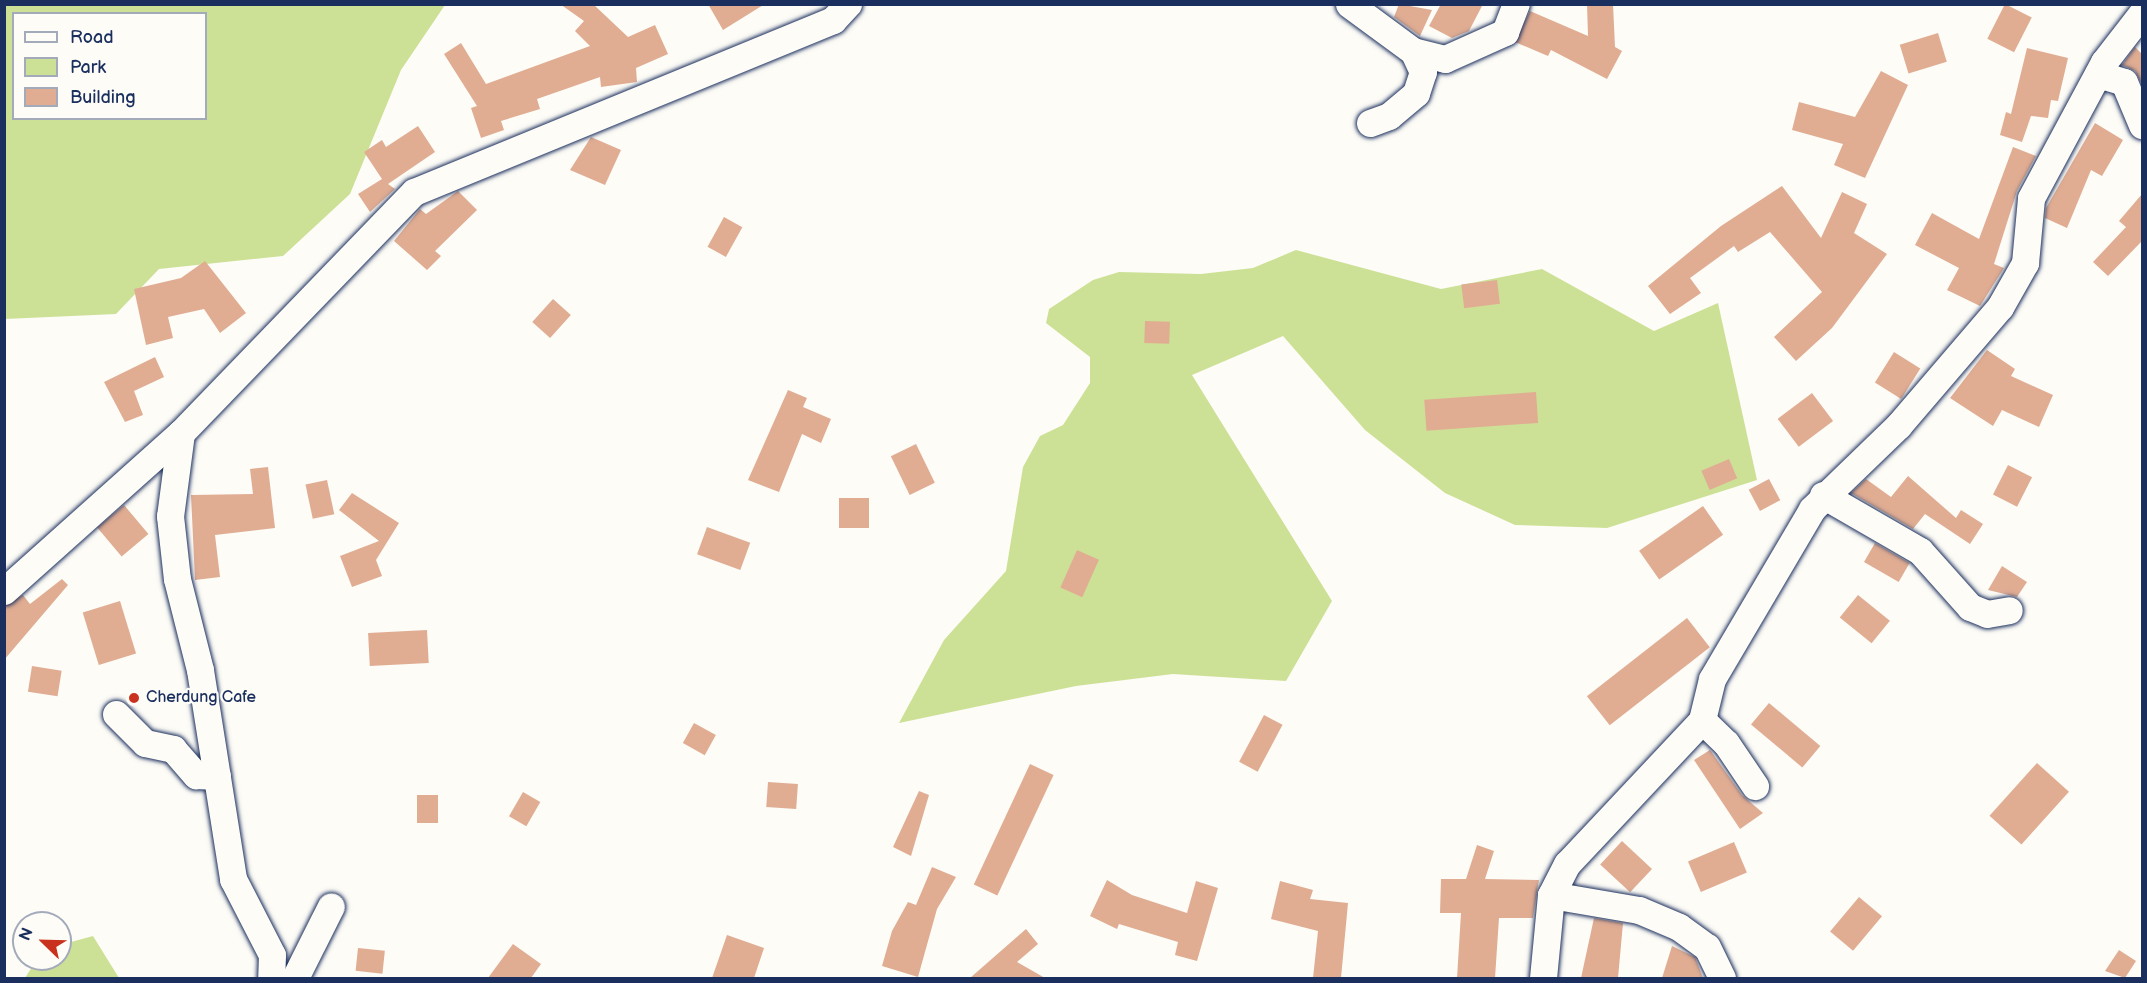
<!DOCTYPE html>
<style>
body{margin:0}
#map{position:relative;width:2147px;height:983px;overflow:hidden;background:#fdfcf7;font-family:"Balsamiq Sans",sans-serif}
div>[style]{position:absolute}
.green>*{inset:0;background:#cde196}
.building>*{inset:0;background:#e0ad93;transform-origin:0 0}
.roads{filter:drop-shadow(0 0 2px #1b2f5e) drop-shadow(0 0 2px #1b2f5e)}
.minor>*{height:27px;margin:-13.5px;padding:0 13.5px;transform-origin:13.5px;border-radius:13.5px;background:#fdfcf7}
.dots>*{width:16px;height:16px;translate:-50% -50%;box-sizing:border-box;border:3px solid #fdfcf7;border-radius:50%}
span{translate:-50% -50%;white-space:nowrap;text-align:center;line-height:1.15;-webkit-text-stroke:4.5px #fdfcf7;paint-order:stroke}
.poi-label{font-size:16px;color:#1b2f5e}
.left{translate:0 -50%;text-align:left}
.frame{position:absolute;inset:0;border:6px solid #1b2f5e;pointer-events:none}
.legend{position:absolute;left:12px;top:12px;width:195px;height:108px;box-sizing:border-box;background:#fdfcf7;border:2px solid #a3aaba;margin:0;padding:8px 10px;list-style:none;font-size:18px;color:#1b2f5e}
.legend li{display:flex;align-items:center;gap:12px;height:30px}
.legend b{width:30px;border:2px solid #a3aaba}
.north{position:absolute;left:12px;top:911px;width:60px;height:60px;box-sizing:border-box;background:#fdfcf7;border:2px solid #a3aaba;border-radius:50%;rotate:293deg;font-size:16px;font-weight:700;line-height:24px;text-align:center;color:#1b2f5e}
.north::after{content:'';display:block;margin:auto;width:21px;height:27px;background:#c8321e;clip-path:polygon(50% 0,100% 100%,50% 72%,0 100%)}
</style>
<div id="map">
<div class="green">
<i style="clip-path:polygon(evenodd,5px 5px,445px 5px,401px 70px,350px 194px,283px 256px,159px 269px,116px 314px,5px 319px,5px 5px,14px 14px,206px 14px,206px 118px,14px 118px,14px 14px)"></i>
<i style="clip-path:polygon(1296px 250px,1441px 289px,1542px 269px,1654px 331px,1718px 303px,1757px 480px,1607px 528px,1515px 525px,1445px 493px,1365px 430px,1283px 336px,1192px 375px,1332px 601px,1286px 681px,1173px 674px,1076px 686px,899px 723px,944px 640px,1006px 571px,1023px 467px,1040px 436px,1063px 425px,1090px 383px,1090px 357px,1046px 323px,1049px 309px,1093px 280px,1119px 272px,1201px 274px,1253px 268px)"></i>
<i style="clip-path:polygon(93px 936px,119px 978px,25px 978px,37px 959px,60px 959px,60px 945px)"></i>
</div>
<div class="building">
<i style="clip-path:polygon(560px 4px,593px 4px,628px 37px,655px 25px,668px 54px,636px 68px,637px 82px,601px 87px,600px 77px,537px 99px,540px 109px,501px 121px,504px 130px,481px 138px,471px 108px,477px 106px,444px 54px,461px 43px,486px 84px,590px 46px,575px 31px,584px 21px)"></i>
<i style="clip-path:polygon(708px 4px,765px 4px,723px 30px)"></i>
<i style="clip-path:polygon(1399px 4px,1432px 10px,1420px 36px,1394px 17px)"></i>
<i style="clip-path:polygon(1441px 4px,1483px 4px,1469px 31px,1452px 38px,1429px 26px)"></i>
<i style="clip-path:polygon(1587px 4px,1613px 4px,1615px 47px,1622px 51px,1607px 79px,1551px 50px,1548px 56px,1515px 42px,1530px 11px,1588px 36px)"></i>
<i style="left:2005px;top:4px;width:30px;height:39px;rotate:27deg"></i>
<i style="left:1938px;top:33px;width:30px;height:40px;rotate:73deg"></i>
<i style="clip-path:polygon(2135px 47px,2142px 54px,2142px 85px,2135px 71px,2122px 65px)"></i>
<i style="clip-path:polygon(2027px 48px,2068px 58px,2058px 101px,2051px 100px,2048px 118px,2031px 116px,2022px 142px,2000px 135px,2006px 112px,2011px 114px)"></i>
<i style="clip-path:polygon(1881px 71px,1908px 85px,1865px 178px,1834px 165px,1843px 144px,1792px 130px,1799px 102px,1855px 117px)"></i>
<i style="clip-path:polygon(2095px 123px,2123px 140px,2102px 176px,2091px 170px,2067px 228px,2045px 218px,2046px 208px)"></i>
<i style="clip-path:polygon(418px 126px,435px 152px,388px 184px,395px 189px,370px 212px,358px 194px,382px 179px,364px 152px,382px 140px,386px 147px)"></i>
<i style="clip-path:polygon(591px 137px,621px 150px,605px 185px,570px 170px)"></i>
<i style="clip-path:polygon(2013px 147px,2036px 156px,2017px 191px,1994px 264px,2004px 268px,1980px 306px,1947px 290px,1959px 268px,1915px 245px,1932px 213px,1979px 239px)"></i>
<i style="clip-path:polygon(1782px 186px,1821px 238px,1842px 192px,1867px 204px,1854px 233px,1887px 254px,1832px 328px,1796px 361px,1774px 337px,1822px 292px,1770px 232px,1738px 252px,1734px 246px,1690px 278px,1701px 293px,1670px 314px,1648px 286px,1721px 226px)"></i>
<i style="clip-path:polygon(458px 191px,477px 210px,435px 251px,441px 256px,427px 270px,394px 241px,420px 209px,426px 214px)"></i>
<i style="clip-path:polygon(2142px 194px,2142px 241px,2108px 276px,2093px 262px,2126px 227px,2119px 221px)"></i>
<i style="left:724px;top:217px;width:21px;height:34px;rotate:29deg"></i>
<i style="clip-path:polygon(205px 261px,246px 313px,220px 333px,204px 309px,168px 317px,173px 338px,146px 345px,134px 289px,181px 278px)"></i>
<i style="left:1497px;top:280px;width:24px;height:36px;rotate:83deg"></i>
<i style="left:553px;top:299px;width:24px;height:31px;rotate:42deg"></i>
<i style="left:1145px;top:321px;width:25px;height:22px;rotate:2deg"></i>
<i style="clip-path:polygon(1987px 350px,2015px 369px,2011px 376px,2053px 395px,2039px 427px,2002px 410px,1993px 426px,1950px 398px)"></i>
<i style="left:1894px;top:352px;width:31px;height:36px;rotate:32deg"></i>
<i style="clip-path:polygon(155px 357px,164px 377px,134px 391px,143px 415px,125px 422px,104px 382px)"></i>
<i style="clip-path:polygon(788px 390px,807px 398px,803px 407px,831px 419px,821px 443px,802px 434px,779px 492px,748px 480px)"></i>
<i style="left:1536px;top:392px;width:31px;height:112px;rotate:86deg"></i>
<i style="left:1812px;top:393px;width:35px;height:43px;rotate:53deg"></i>
<i style="left:916px;top:444px;width:43px;height:28px;rotate:64deg"></i>
<i style="left:1729px;top:459px;width:21px;height:30px;rotate:67deg"></i>
<i style="left:2008px;top:465px;width:27px;height:33px;rotate:27deg"></i>
<i style="clip-path:polygon(268px 467px,275px 528px,215px 535px,220px 577px,195px 580px,191px 495px,253px 494px,250px 469px)"></i>
<i style="clip-path:polygon(1908px 476px,1956px 518px,1961px 510px,1983px 524px,1970px 544px,1925px 514px,1913px 529px,1851px 493px,1866px 479px,1891px 497px)"></i>
<i style="left:1769px;top:479px;width:24px;height:23px;rotate:62deg"></i>
<i style="left:327px;top:480px;width:35px;height:22px;rotate:78deg"></i>
<i style="clip-path:polygon(352px 493px,399px 523px,376px 560px,382px 576px,352px 587px,340px 556px,379px 541px,339px 510px)"></i>
<i style="left:839px;top:498px;width:30px;height:30px"></i>
<i style="left:124px;top:505px;width:38px;height:35px;rotate:50deg"></i>
<i style="left:1703px;top:506px;width:35px;height:78px;rotate:55deg"></i>
<i style="left:707px;top:527px;width:46px;height:29px;rotate:20deg"></i>
<i style="left:1875px;top:543px;width:40px;height:22px;rotate:30deg"></i>
<i style="left:1077px;top:550px;width:24px;height:41px;rotate:24deg"></i>
<i style="clip-path:polygon(2002px 566px,2027px 582px,2017px 597px,1988px 590px)"></i>
<i style="clip-path:polygon(62px 579px,68px 585px,4px 660px,4px 606px,23px 595px,30px 604px)"></i>
<i style="left:1858px;top:595px;width:41px;height:29px;rotate:39deg"></i>
<i style="left:120px;top:601px;width:55px;height:39px;rotate:73deg"></i>
<i style="left:1687px;top:618px;width:37px;height:127px;rotate:52deg"></i>
<i style="left:427px;top:630px;width:33px;height:59px;rotate:87deg"></i>
<i style="left:32px;top:666px;width:30px;height:26px;rotate:9deg"></i>
<i style="left:1769px;top:703px;width:67px;height:28px;rotate:40deg"></i>
<i style="left:1264px;top:715px;width:21px;height:53px;rotate:28deg"></i>
<i style="left:694px;top:723px;width:25px;height:23px;rotate:29deg"></i>
<i style="clip-path:polygon(1710px 750px,1742px 795px,1763px 813px,1740px 829px,1694px 760px)"></i>
<i style="left:2037px;top:763px;width:43px;height:71px;rotate:42deg"></i>
<i style="left:1030px;top:764px;width:26px;height:133px;rotate:25deg"></i>
<i style="left:768px;top:782px;width:30px;height:25px;rotate:4deg"></i>
<i style="clip-path:polygon(919px 791px,929px 795px,911px 856px,893px 847px)"></i>
<i style="left:523px;top:792px;width:20px;height:28px;rotate:30deg"></i>
<i style="left:417px;top:795px;width:21px;height:28px"></i>
<i style="left:1622px;top:841px;width:41px;height:32px;rotate:43deg"></i>
<i style="left:1734px;top:842px;width:33px;height:50px;rotate:67deg"></i>
<i style="clip-path:polygon(1477px 845px,1494px 851px,1485px 879px,1539px 880px,1538px 885px,1533px 918px,1499px 918px,1495px 978px,1457px 978px,1461px 913px,1440px 913px,1441px 879px,1466px 879px)"></i>
<i style="clip-path:polygon(932px 867px,956px 877px,937px 909px,918px 977px,882px 966px,892px 931px,908px 902px,916px 905px)"></i>
<i style="clip-path:polygon(1107px 880px,1132px 895px,1187px 913px,1196px 881px,1218px 888px,1197px 961px,1175px 955px,1178px 942px,1119px 924px,1117px 929px,1090px 916px)"></i>
<i style="clip-path:polygon(1280px 881px,1313px 890px,1310px 899px,1348px 903px,1341px 978px,1313px 978px,1318px 931px,1271px 919px)"></i>
<i style="left:1859px;top:897px;width:30px;height:45px;rotate:40deg"></i>
<i style="clip-path:polygon(1594px 918px,1623px 923px,1618px 978px,1581px 978px)"></i>
<i style="clip-path:polygon(1026px 929px,1038px 944px,1017px 962px,1045px 978px,970px 978px)"></i>
<i style="clip-path:polygon(727px 935px,764px 948px,754px 978px,712px 978px)"></i>
<i style="clip-path:polygon(513px 944px,541px 964px,531px 978px,488px 978px)"></i>
<i style="clip-path:polygon(1672px 946px,1695px 957px,1703px 978px,1662px 978px)"></i>
<i style="left:358px;top:948px;width:27px;height:23px;rotate:6deg"></i>
<i style="clip-path:polygon(2119px 950px,2136px 961px,2125px 978px,2105px 971px)"></i>
</div>
<div class="roads">
<div class="minor">
<i style="left:1349px;top:4px;width:79px;rotate:36.3deg"></i>
<i style="left:1413px;top:51px;width:33px;rotate:14deg"></i>
<i style="left:1445px;top:59px;width:66px;rotate:-24.2deg"></i>
<i style="left:1505px;top:32px;width:30px;rotate:-69deg"></i>
<i style="left:2098px;top:74px;width:27px;rotate:17deg"></i>
<i style="left:2124px;top:82px;width:47px;rotate:67.3deg"></i>
<i style="left:1370px;top:123px;width:20px;rotate:-20deg"></i>
<i style="left:1389px;top:116px;width:35px;rotate:-40deg"></i>
<i style="left:1416px;top:93px;width:22px;rotate:-72deg"></i>
<i style="left:1423px;top:72px;width:23px;rotate:-115deg"></i>
<i style="left:181px;top:433px;width:84px;rotate:97.5deg"></i>
<i style="left:170px;top:516px;width:63px;rotate:83.7deg"></i>
<i style="left:177px;top:579px;width:94px;rotate:75.8deg"></i>
<i style="left:200px;top:670px;width:212px;rotate:81deg"></i>
<i style="left:233px;top:879px;width:85px;rotate:62.8deg"></i>
<i style="left:272px;top:955px;width:23px;rotate:92deg"></i>
<i style="left:1823px;top:495px;width:112px;rotate:30deg"></i>
<i style="left:1920px;top:551px;width:75px;rotate:48.2deg"></i>
<i style="left:1970px;top:607px;width:18px;rotate:22deg"></i>
<i style="left:1987px;top:614px;width:22px;rotate:-10deg"></i>
<i style="left:4px;top:591px;width:237px;rotate:-41.8deg"></i>
<i style="left:181px;top:433px;width:335px;rotate:-46deg"></i>
<i style="left:414px;top:192px;width:453px;rotate:-22.3deg"></i>
<i style="left:833px;top:20px;width:22px;rotate:-47deg"></i>
<i style="left:116px;top:714px;width:41px;rotate:45deg"></i>
<i style="left:145px;top:743px;width:29px;rotate:12deg"></i>
<i style="left:173px;top:749px;width:35px;rotate:49deg"></i>
<i style="left:196px;top:775px;width:21px;rotate:3deg"></i>
<i style="left:1702px;top:720px;width:33px;rotate:44deg"></i>
<i style="left:1726px;top:743px;width:52px;rotate:56deg"></i>
<i style="left:1551px;top:895px;width:89px;rotate:9.7deg"></i>
<i style="left:1639px;top:910px;width:43px;rotate:23deg"></i>
<i style="left:1679px;top:927px;width:34px;rotate:36deg"></i>
<i style="left:1707px;top:947px;width:34px;rotate:64deg"></i>
<i style="left:295px;top:978px;width:80px;rotate:-63.4deg"></i>
<i style="left:1543px;top:978px;width:83px;rotate:-84.5deg"></i>
<i style="left:1551px;top:895px;width:35px;rotate:-63deg"></i>
<i style="left:1567px;top:864px;width:197px;rotate:-46.8deg"></i>
<i style="left:1702px;top:720px;width:42px;rotate:-76.3deg"></i>
<i style="left:1712px;top:679px;width:197px;rotate:-59.5deg"></i>
<i style="left:1812px;top:509px;width:120px;rotate:-44deg"></i>
<i style="left:1898px;top:426px;width:157px;rotate:-49.4deg"></i>
<i style="left:2000px;top:307px;width:51px;rotate:-60.4deg"></i>
<i style="left:2025px;top:263px;width:65px;rotate:-84.7deg"></i>
<i style="left:2031px;top:198px;width:154px;rotate:-61.8deg"></i>
<i style="left:2104px;top:62px;width:62px;rotate:-52.2deg"></i>
</div>
</div>
<div class="dots">
<i style="left:134px;top:698px;background:#c8321e"></i>
</div>
<div class="poi-label">
<span class="left" style="left:146px;top:698px">Cherdung Cafe</span>
</div>
<div class="frame"></div>
<ul class="legend">
<li><b style="height:8px;background:#fdfcf7"></b>Road</li>
<li><b style="height:16px;background:#cde196"></b>Park</li>
<li><b style="height:16px;background:#e0ad93"></b>Building</li>
</ul>
<div class="north">N</div>
</div>
